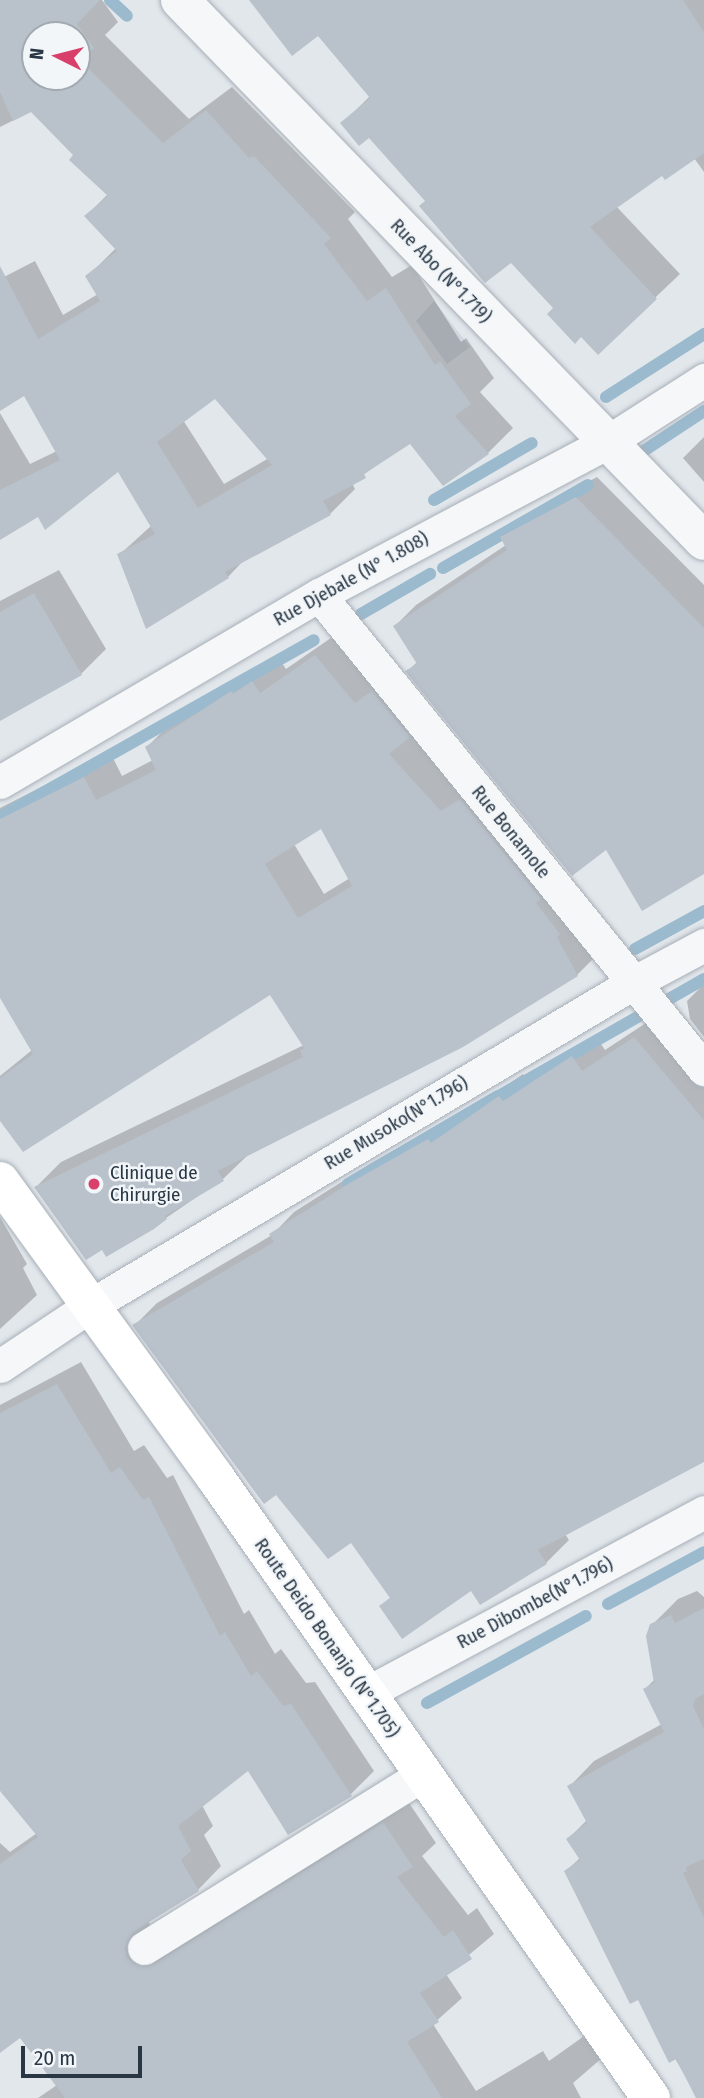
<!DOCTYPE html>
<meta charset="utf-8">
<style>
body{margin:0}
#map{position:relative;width:704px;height:2098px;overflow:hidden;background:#e2e7ec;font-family:"Fira Sans Condensed",sans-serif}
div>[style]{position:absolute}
.built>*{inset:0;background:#d0d7de}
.shadow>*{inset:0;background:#0003}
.stream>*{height:12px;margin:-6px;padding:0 6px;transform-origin:6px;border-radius:6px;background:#9bbace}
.building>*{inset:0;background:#b9c1ca}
.roads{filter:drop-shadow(0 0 2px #a7afb7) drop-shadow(0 0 2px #a7afb7)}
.minor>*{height:33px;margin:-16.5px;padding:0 16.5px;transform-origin:16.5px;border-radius:16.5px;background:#f6f7f9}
.tertiary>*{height:38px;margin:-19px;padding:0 19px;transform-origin:19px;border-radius:19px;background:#f6f7f9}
.primary>*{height:38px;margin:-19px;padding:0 19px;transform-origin:19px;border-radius:19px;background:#fff}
.dots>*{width:19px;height:19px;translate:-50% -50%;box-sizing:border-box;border:4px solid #f2f6f9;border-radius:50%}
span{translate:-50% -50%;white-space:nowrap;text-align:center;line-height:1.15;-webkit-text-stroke:5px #f2f6f9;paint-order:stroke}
.street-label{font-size:19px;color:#293745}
.poi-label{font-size:19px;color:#293745}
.left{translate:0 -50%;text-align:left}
.north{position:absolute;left:21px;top:21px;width:70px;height:70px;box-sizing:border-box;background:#f2f6f9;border:2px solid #a2aab1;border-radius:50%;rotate:276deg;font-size:19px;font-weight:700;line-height:28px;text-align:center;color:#293745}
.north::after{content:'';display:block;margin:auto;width:24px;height:32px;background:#d8406b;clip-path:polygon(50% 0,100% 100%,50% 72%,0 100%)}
.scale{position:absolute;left:21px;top:2046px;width:121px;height:32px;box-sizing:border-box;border:4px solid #293745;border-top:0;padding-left:9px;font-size:21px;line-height:24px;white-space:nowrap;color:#293745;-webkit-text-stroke:5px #f2f6f9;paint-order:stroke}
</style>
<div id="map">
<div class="built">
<i style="clip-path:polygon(434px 301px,470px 347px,447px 364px,416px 321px)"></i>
</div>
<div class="shadow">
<i style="clip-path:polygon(evenodd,0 0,102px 0,118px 22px,105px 35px,189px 119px,232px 87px,355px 212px,348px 219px,392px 277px,412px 265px,461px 342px,466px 338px,494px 378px,480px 392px,513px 428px,488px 453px,443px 484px,410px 441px,352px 483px,355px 489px,330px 514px,246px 558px,228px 577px,119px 555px,152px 525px,119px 469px,0 538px,0 413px,30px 464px,57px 451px,25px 394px,0 409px,0 279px,35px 261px,63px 315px,98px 294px,88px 276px,116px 248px,86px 216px,108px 194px,76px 155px,32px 111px,0 127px,0 0,35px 35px,77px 35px,77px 77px,35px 77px,35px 35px,0 0,215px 397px,269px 458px,224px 484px,183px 420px,215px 397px)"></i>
<i style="clip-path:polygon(251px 0,704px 0,704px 172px,694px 158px,662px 173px,616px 206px,680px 274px,598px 352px,511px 261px,427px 200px,369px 136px,342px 124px,370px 96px,318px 33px)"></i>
<i style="clip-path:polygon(704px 437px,704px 482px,683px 458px)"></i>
<i style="clip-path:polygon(597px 477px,704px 585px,704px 871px,606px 848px,408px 671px,417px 662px,395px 626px,416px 605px,506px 545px,502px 538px,523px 517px)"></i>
<i style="clip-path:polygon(59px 570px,106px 649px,81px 674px,0 719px,0 601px)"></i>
<i style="clip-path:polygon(evenodd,341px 631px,603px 949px,577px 975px,249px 1154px,223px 1179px,166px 1218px,103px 1248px,36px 1187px,61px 1162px,304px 1045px,271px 992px,0 1117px,0 1076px,32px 1050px,0 994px,0 808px,110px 752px,122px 776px,153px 760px,147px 747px,173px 721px,257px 666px,259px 670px,278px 657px,286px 669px,341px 631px,321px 826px,350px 878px,324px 894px,294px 844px,321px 826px)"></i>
<i style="clip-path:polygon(704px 984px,704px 1037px,690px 1019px,687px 1001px)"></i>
<i style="clip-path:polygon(658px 1015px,704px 1070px,704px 1461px,565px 1534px,569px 1540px,546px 1563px,471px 1588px,381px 1606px,391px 1597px,351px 1541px,134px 1326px,157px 1303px,272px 1235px,294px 1212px,373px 1162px,452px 1117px,454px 1121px,523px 1074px,527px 1079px,595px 1035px,605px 1050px)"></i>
<i style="clip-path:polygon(0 1217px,27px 1264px,23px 1268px,37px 1295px,0 1329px)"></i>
<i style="clip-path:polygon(81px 1362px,134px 1451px,144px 1445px,167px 1478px,173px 1475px,244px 1614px,249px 1610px,275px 1654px,281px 1649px,306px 1683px,315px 1682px,374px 1771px,351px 1794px,289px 1833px,249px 1769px,202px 1805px,213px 1826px,204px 1835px,221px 1866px,198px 1890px,149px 1920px,151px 1936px,407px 1800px,436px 1843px,422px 1856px,468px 1915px,477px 1908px,494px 1934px,446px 1974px,462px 1998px,433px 2024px,476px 2091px,543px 2051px,549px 2061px,608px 2019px,623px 2040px,573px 2083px,581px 2098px,38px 2098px,57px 2085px,20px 2035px,0 2042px,0 1843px,10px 1852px,37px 1833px,0 1788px,0 1405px)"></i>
<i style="clip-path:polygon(697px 1591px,704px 1597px,704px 2098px,698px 2098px,566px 1871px,581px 1857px,568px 1839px,587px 1820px,569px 1787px,594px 1761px,662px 1724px,645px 1689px,655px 1679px,652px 1625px,678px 1599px)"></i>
</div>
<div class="stream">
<i style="left:110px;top:0;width:23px;rotate:43deg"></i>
<i style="left:606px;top:397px;width:117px;rotate:-32.7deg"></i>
<i style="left:636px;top:456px;width:82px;rotate:-33.5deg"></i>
<i style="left:434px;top:500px;width:113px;rotate:-30.2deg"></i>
<i style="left:443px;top:568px;width:167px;rotate:-29.8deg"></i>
<i style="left:361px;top:614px;width:80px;rotate:-30.1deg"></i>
<i style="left:0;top:817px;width:360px;rotate:-29.4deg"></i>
<i style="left:635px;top:949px;width:79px;rotate:-28.8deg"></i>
<i style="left:499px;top:1096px;width:236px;rotate:-29.7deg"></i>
<i style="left:348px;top:1184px;width:174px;rotate:-30.4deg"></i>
<i style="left:608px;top:1604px;width:109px;rotate:-28.4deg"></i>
<i style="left:427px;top:1703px;width:181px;rotate:-28.7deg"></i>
</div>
<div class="building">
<i style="clip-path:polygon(evenodd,0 0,100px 0,77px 24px,94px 48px,80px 60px,163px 143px,206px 110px,249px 158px,254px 156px,331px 238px,324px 244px,367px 301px,386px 288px,435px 365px,440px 361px,471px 404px,455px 416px,489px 454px,443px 486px,410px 444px,364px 474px,366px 478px,323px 501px,331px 515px,225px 572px,229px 578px,146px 629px,117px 554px,155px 534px,118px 472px,45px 530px,38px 517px,0 540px,0 490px,60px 460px,24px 396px,0 411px,0 266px,38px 339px,100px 301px,85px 276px,117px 251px,84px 216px,108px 196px,69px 160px,73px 155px,31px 112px,13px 121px,0 92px,0 0,35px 35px,77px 35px,77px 77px,35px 77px,35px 35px,0 0,215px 399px,272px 465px,198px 508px,157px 442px,215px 399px)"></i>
<i style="clip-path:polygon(249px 0,683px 0,704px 32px,704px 153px,665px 180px,662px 176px,590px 227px,657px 299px,598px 355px,581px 337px,575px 344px,547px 314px,553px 308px,511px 263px,485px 283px,419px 206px,425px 201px,369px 138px,359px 146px,340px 123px,370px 98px,318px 36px,292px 56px)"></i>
<i style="clip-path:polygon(576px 497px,704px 628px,704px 874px,642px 911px,606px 850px,572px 876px,405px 671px,417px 664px,393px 626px,507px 550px,500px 537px)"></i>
<i style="clip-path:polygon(34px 593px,82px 675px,0 721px,0 612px)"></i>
<i style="clip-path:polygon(evenodd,315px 655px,355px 703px,372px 691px,410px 737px,389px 754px,441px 811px,460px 799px,541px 899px,536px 903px,560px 934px,557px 937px,578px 976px,463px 1047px,218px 1171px,224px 1181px,165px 1216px,167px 1219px,154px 1229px,106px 1257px,102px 1250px,86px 1260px,34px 1187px,303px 1057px,300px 1051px,304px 1048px,270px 995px,23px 1152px,0 1121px,0 1078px,33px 1054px,0 998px,0 819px,84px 777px,96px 800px,156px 770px,145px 747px,231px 691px,233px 694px,252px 681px,260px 693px,315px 655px,321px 829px,352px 886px,298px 918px,265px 864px,321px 829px)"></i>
<i style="clip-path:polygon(634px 1037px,704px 1120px,704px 1462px,538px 1550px,547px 1564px,480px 1605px,471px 1591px,402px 1639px,379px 1606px,390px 1598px,351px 1543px,328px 1559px,276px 1495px,264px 1504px,132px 1325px,274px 1242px,269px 1234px,348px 1184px,428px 1139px,431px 1143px,499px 1096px,503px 1101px,572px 1056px,582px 1071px)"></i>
<i style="clip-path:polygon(57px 1384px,111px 1473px,120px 1467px,143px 1500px,149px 1497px,220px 1636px,225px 1632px,251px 1676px,257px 1671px,283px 1706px,291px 1704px,352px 1796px,288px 1835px,248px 1771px,178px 1826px,191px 1851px,181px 1860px,199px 1891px,133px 1932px,125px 1948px,127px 1958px,136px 1965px,154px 1964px,383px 1822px,413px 1867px,397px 1877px,444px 1937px,453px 1930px,472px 1959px,420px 1993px,439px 2022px,407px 2042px,442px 2098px,65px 2098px,20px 2038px,0 2053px,0 1864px,38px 1837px,0 1791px,0 1413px)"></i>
<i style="clip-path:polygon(704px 1608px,704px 1694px,695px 1699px,693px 1706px,704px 1729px,704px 1859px,686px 1867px,687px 1871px,683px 1873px,704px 1918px,704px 2098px,696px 2098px,676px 2059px,669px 2063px,638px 2000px,630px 2004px,564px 1871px,580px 1860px,566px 1839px,587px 1823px,567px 1786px,664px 1732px,643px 1689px,654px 1683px,646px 1636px,650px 1624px,671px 1615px,675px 1623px)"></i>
</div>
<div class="roads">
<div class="minor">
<i style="left:319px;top:595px;width:611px;rotate:50.92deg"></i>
<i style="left:0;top:782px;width:370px;rotate:-30.4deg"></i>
<i style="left:319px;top:595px;width:325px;rotate:-27.9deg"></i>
<i style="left:606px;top:443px;width:117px;rotate:-32.7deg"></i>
<i style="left:0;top:1366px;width:110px;rotate:-33.8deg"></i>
<i style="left:91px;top:1305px;width:630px;rotate:-30.71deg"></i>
<i style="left:633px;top:983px;width:81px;rotate:-28.2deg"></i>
<i style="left:365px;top:1694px;width:385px;rotate:-28.2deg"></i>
<i style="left:144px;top:1948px;width:329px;rotate:-31.9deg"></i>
</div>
<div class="tertiary">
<i style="left:180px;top:0;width:753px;rotate:45.91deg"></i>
</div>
<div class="primary">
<i style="left:0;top:1181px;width:366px;rotate:54deg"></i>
<i style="left:215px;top:1477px;width:759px;rotate:54.93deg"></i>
</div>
</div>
<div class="dots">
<i style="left:94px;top:1184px;background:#d8406b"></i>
</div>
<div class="street-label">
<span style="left:441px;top:271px;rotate:46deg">Rue Abo (N°1.719)</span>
<span style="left:351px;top:579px;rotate:-29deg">Rue Djebale (N° 1.808)</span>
<span style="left:511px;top:832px;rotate:51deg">Rue Bonamole</span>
<span style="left:396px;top:1123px;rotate:-31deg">Rue Musoko(N°1.796)</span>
<span style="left:535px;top:1603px;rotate:-28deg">Rue Dibombe(N°1.796)</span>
<span style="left:327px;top:1638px;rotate:55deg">Route Deido Bonanjo (N°1.705)</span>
</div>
<div class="poi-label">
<span class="left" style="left:110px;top:1184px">Clinique de<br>Chirurgie</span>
</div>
<div class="north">N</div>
<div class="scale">20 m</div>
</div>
